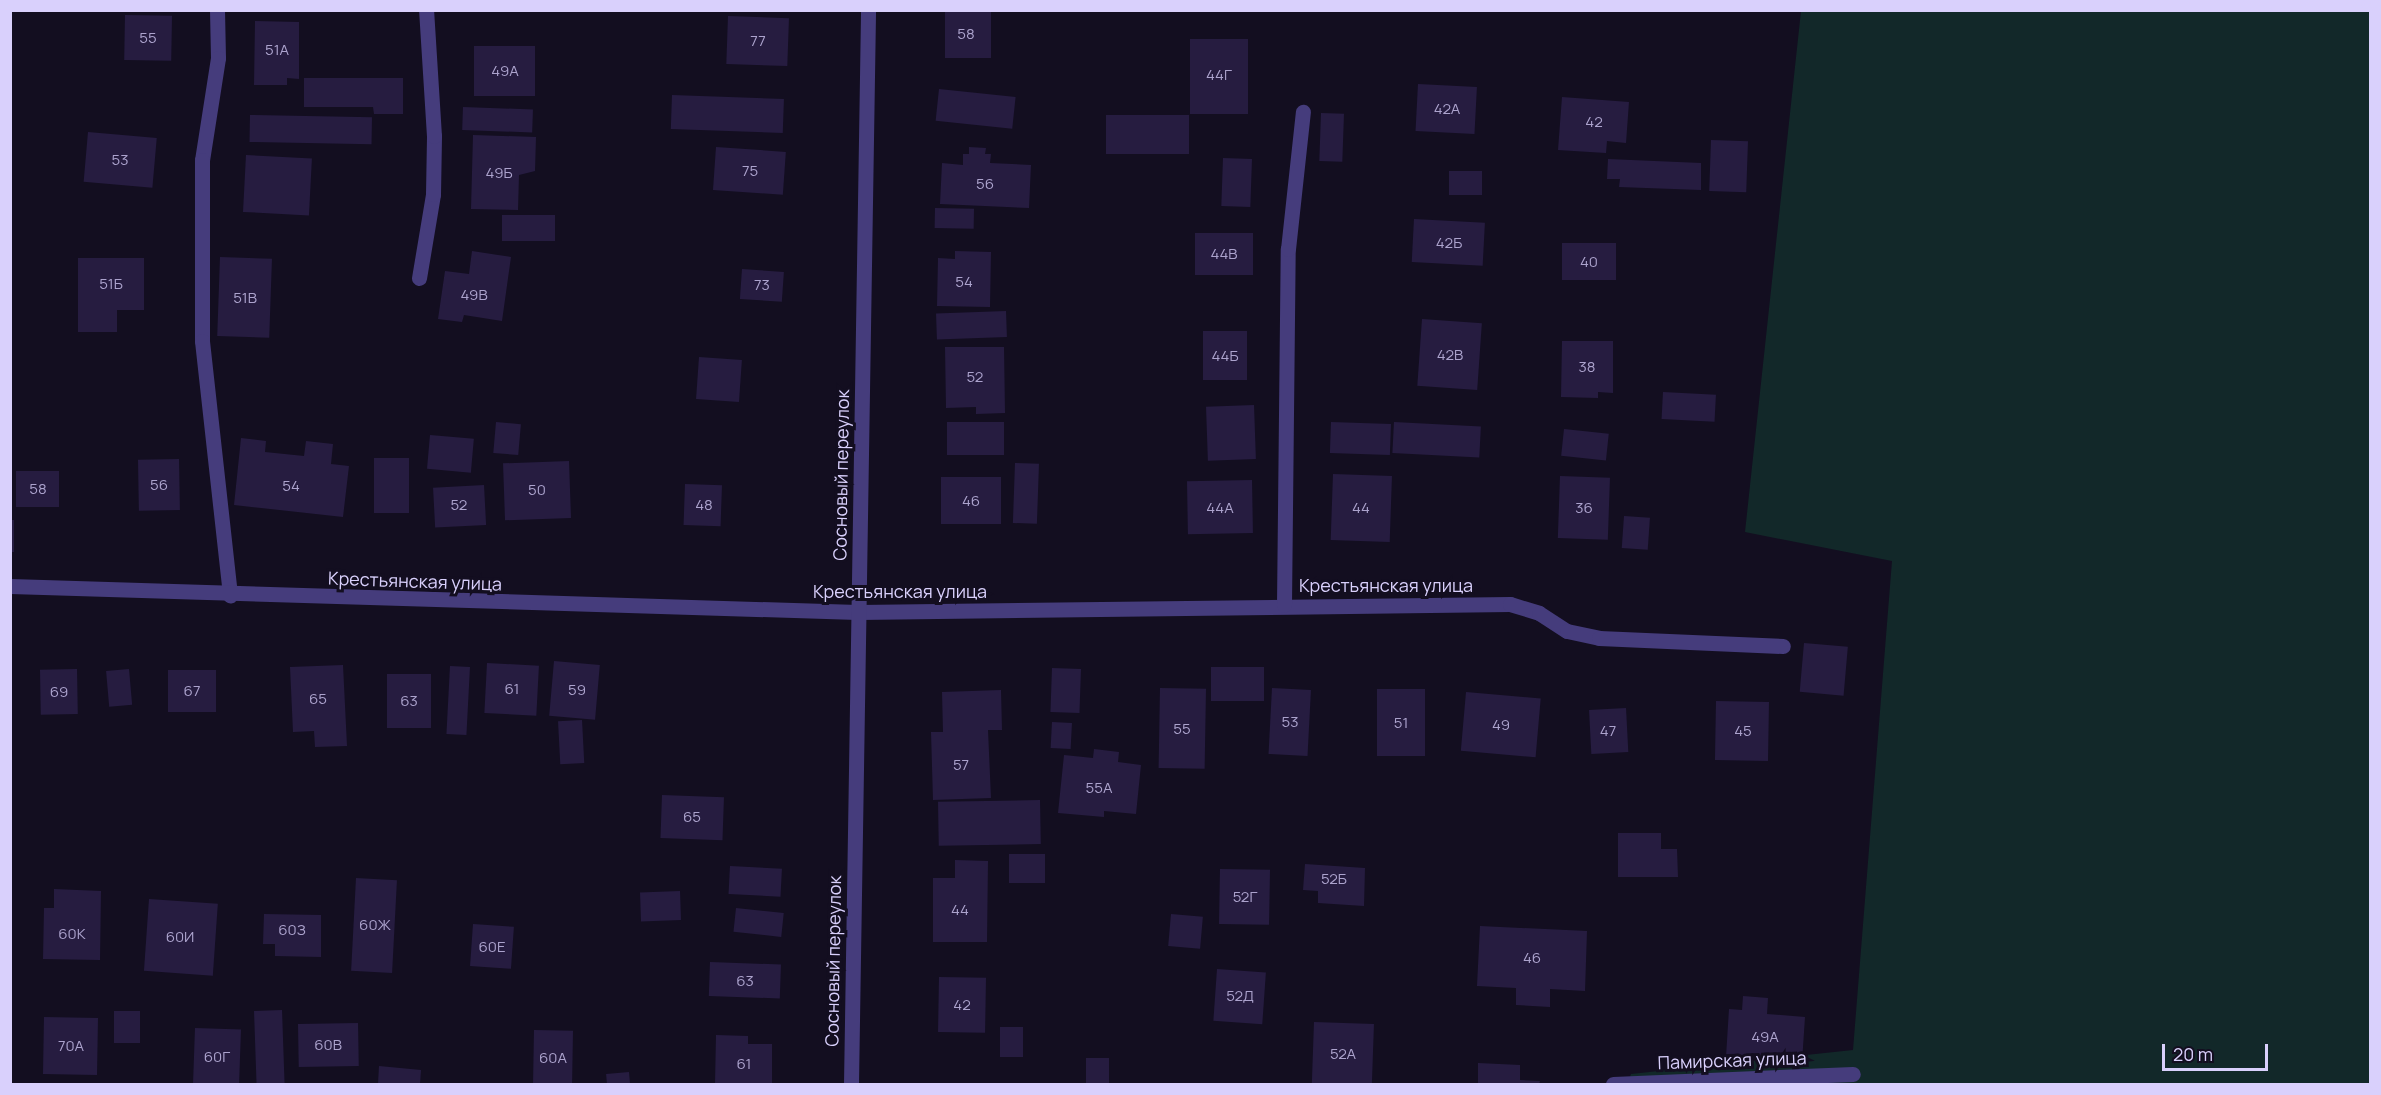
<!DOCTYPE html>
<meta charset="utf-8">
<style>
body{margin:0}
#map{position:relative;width:2381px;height:1095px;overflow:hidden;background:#130e20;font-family:Manrope,sans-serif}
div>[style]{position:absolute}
.green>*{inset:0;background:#122829}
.building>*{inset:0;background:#261c40;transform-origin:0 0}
.minor>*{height:15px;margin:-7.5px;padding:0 7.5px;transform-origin:7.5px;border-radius:7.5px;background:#453c7c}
span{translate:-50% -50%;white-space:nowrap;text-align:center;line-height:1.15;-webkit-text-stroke:6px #130e20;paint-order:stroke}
.number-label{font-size:15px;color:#aca3cd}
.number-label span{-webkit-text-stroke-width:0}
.street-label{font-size:18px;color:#d9d0fc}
.frame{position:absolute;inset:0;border:12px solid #d9d0fc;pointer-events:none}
.scale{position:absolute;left:2162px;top:1044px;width:106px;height:27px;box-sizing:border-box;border:3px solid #d9d0fc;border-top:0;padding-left:8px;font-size:18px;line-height:21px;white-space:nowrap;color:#d9d0fc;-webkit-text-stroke:4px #130e20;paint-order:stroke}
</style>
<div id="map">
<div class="green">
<i style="clip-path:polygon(1801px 11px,2370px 11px,2370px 1084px,1627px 1084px,1631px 1074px,1853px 1050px,1892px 561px,1745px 532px)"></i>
</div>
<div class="building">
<i style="left:945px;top:10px;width:46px;height:48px"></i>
<i style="left:125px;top:15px;width:47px;height:45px;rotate:1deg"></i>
<i style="left:728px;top:16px;width:61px;height:48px;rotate:2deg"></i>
<i style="clip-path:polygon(255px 21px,299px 22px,299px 79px,287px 78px,287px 85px,254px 85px)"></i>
<i style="left:1190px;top:39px;width:58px;height:75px"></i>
<i style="left:474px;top:46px;width:61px;height:50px"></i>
<i style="clip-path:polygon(304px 78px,403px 78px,403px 114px,374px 114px,373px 107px,304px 107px)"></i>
<i style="left:1418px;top:84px;width:59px;height:47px;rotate:3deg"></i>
<i style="left:939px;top:89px;width:77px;height:32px;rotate:6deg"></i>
<i style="left:672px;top:95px;width:112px;height:34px;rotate:2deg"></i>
<i style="clip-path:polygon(1562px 97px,1629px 102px,1626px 143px,1607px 141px,1606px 153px,1558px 150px)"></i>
<i style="left:463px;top:107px;width:70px;height:23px;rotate:2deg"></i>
<i style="left:1321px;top:113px;width:23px;height:48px;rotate:2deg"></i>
<i style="left:250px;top:115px;width:122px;height:27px;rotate:1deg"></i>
<i style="left:1106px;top:115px;width:83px;height:39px"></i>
<i style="left:88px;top:132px;width:69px;height:50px;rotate:5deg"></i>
<i style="clip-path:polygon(473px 135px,536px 137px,535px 171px,519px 175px,518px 210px,471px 209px)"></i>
<i style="left:1711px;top:140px;width:37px;height:51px;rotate:2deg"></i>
<i style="left:716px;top:147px;width:70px;height:43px;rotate:4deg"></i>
<i style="clip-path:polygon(969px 147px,986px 148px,985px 154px,991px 154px,990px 163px,1031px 165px,1029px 208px,940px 204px,942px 163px,963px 165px,963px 154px,969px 154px)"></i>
<i style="left:246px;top:155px;width:66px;height:57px;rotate:3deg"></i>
<i style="left:1223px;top:158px;width:29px;height:48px;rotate:2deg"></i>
<i style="clip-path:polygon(1608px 159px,1701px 163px,1701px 190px,1619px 187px,1620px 179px,1607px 179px)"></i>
<i style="left:1449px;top:171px;width:33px;height:24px"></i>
<i style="left:935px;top:208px;width:39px;height:20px;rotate:1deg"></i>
<i style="left:502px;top:215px;width:53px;height:26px"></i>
<i style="left:1414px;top:219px;width:71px;height:43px;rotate:3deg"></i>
<i style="left:1195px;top:233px;width:58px;height:42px"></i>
<i style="left:1562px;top:243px;width:54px;height:37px"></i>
<i style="clip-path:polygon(472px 251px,511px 257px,502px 321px,464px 315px,462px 322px,438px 319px,445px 271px,469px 274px)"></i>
<i style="clip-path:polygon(955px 251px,991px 252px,990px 307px,937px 306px,938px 258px,955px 259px)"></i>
<i style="left:220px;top:257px;width:52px;height:79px;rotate:2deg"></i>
<i style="clip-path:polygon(78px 258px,144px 258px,144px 310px,117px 310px,117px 332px,78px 332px)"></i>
<i style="left:742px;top:269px;width:42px;height:30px;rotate:4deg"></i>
<i style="left:1006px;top:311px;width:26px;height:70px;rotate:88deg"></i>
<i style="left:1422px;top:319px;width:60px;height:67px;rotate:4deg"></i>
<i style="left:1203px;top:331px;width:44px;height:49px"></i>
<i style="clip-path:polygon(1562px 341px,1613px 341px,1613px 393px,1598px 392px,1598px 398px,1561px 397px)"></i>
<i style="clip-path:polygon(945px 347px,1004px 347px,1005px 413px,976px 414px,976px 407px,946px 408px)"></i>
<i style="left:699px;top:357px;width:43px;height:42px;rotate:4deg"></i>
<i style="left:1663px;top:392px;width:53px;height:27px;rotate:3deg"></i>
<i style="left:1254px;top:405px;width:54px;height:48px;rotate:88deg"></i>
<i style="left:496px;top:422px;width:25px;height:31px;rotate:5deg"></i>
<i style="left:947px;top:422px;width:57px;height:33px"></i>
<i style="left:1331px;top:422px;width:60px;height:31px;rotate:2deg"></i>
<i style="left:1394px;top:422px;width:87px;height:31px;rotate:3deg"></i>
<i style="left:1564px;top:429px;width:45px;height:27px;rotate:6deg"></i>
<i style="left:430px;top:435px;width:44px;height:34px;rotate:5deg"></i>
<i style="clip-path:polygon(241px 438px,266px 441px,265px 452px,304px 456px,306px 441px,333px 444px,331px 464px,349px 466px,343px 517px,234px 505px)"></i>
<i style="left:409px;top:458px;width:55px;height:35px;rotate:90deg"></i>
<i style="left:179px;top:459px;width:51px;height:41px;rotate:89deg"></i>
<i style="left:569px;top:461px;width:57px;height:66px;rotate:88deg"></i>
<i style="left:1015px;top:463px;width:24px;height:60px;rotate:2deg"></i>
<i style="left:16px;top:471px;width:43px;height:36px"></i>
<i style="left:1333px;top:474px;width:59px;height:66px;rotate:2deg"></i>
<i style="left:1560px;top:476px;width:50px;height:62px;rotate:2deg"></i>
<i style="left:941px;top:477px;width:60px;height:47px"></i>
<i style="left:1252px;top:480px;width:53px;height:65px;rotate:89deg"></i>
<i style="left:685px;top:484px;width:37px;height:41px;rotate:2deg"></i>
<i style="left:484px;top:485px;width:40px;height:51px;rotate:87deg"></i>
<i style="left:1624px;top:516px;width:26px;height:32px;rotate:4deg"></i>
<i style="left:10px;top:520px;width:4px;height:32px"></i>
<i style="left:1804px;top:643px;width:44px;height:49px;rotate:5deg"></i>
<i style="left:554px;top:661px;width:46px;height:55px;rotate:5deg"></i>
<i style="left:487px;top:663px;width:52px;height:50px;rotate:3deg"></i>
<i style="clip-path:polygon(343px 665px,347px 746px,315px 747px,314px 731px,293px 732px,290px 667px)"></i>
<i style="left:450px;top:666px;width:20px;height:68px;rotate:3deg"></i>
<i style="left:1264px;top:667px;width:34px;height:53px;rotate:90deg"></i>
<i style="left:1052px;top:668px;width:29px;height:44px;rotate:2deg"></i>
<i style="left:77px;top:669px;width:45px;height:37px;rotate:89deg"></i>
<i style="left:129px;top:669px;width:36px;height:23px;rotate:85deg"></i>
<i style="left:216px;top:670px;width:42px;height:48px;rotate:90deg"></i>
<i style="left:387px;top:674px;width:44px;height:54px"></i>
<i style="left:1160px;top:688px;width:46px;height:80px;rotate:1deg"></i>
<i style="left:1272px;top:688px;width:39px;height:66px;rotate:3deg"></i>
<i style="left:1377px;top:689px;width:48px;height:67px"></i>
<i style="clip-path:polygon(1001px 690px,1002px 730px,988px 730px,991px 798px,933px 800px,931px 732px,943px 732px,942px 692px)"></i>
<i style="left:1466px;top:692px;width:75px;height:59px;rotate:5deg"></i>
<i style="left:1716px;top:701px;width:53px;height:59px;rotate:1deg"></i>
<i style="left:1626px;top:708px;width:44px;height:37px;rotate:87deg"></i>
<i style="left:582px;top:720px;width:43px;height:24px;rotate:87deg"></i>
<i style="left:1052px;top:722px;width:20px;height:26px;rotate:3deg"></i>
<i style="clip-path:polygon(1094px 749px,1119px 752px,1118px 762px,1141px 765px,1136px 814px,1104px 811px,1104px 817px,1058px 813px,1064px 755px,1093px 758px)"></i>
<i style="left:662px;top:795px;width:62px;height:43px;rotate:2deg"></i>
<i style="left:1040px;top:800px;width:44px;height:102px;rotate:89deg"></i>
<i style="clip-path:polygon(1618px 833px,1661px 833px,1661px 849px,1677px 849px,1678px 877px,1618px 877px)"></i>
<i style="left:1045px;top:854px;width:29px;height:36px;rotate:90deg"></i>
<i style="clip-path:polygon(955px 860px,988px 861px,987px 942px,933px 942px,933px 878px,955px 878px)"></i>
<i style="clip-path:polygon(1305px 864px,1365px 868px,1364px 906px,1318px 903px,1318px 891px,1303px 890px)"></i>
<i style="left:730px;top:866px;width:52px;height:28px;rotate:3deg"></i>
<i style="left:1220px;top:869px;width:50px;height:55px;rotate:1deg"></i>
<i style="left:356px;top:878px;width:41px;height:93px;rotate:3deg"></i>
<i style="clip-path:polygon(54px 889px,101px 891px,100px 960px,43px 959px,44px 908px,54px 908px)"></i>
<i style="left:680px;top:891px;width:29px;height:40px;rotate:88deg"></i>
<i style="left:149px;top:899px;width:69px;height:72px;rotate:4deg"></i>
<i style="left:736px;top:908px;width:48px;height:24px;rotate:6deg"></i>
<i style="clip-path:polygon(264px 914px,321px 915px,321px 957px,275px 956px,275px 944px,263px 944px)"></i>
<i style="left:1171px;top:914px;width:32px;height:32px;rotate:5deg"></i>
<i style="left:473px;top:924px;width:41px;height:42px;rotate:4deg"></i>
<i style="clip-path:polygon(1480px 926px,1587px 931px,1585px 991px,1550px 989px,1550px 1007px,1516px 1005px,1516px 988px,1477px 986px)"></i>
<i style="left:710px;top:962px;width:71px;height:34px;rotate:2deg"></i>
<i style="left:1217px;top:969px;width:49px;height:52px;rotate:4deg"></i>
<i style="left:939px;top:977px;width:47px;height:55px;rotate:1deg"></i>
<i style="clip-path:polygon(1743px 996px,1768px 998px,1767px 1014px,1805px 1017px,1802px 1062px,1726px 1057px,1729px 1009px,1742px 1010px)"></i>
<i style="left:282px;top:1010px;width:73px;height:28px;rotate:88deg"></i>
<i style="left:114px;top:1011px;width:26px;height:32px"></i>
<i style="left:44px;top:1017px;width:54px;height:57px;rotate:1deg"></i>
<i style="left:1314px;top:1022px;width:60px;height:62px;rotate:2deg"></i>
<i style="left:358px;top:1023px;width:43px;height:60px;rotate:89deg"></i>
<i style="left:1000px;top:1027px;width:23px;height:30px"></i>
<i style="left:195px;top:1028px;width:46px;height:56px;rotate:2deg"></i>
<i style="left:534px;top:1030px;width:39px;height:54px;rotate:1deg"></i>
<i style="clip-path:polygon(716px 1035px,748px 1036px,748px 1044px,772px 1044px,772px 1084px,715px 1084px)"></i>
<i style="left:1086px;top:1058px;width:23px;height:26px"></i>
<i style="clip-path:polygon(1478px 1063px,1520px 1065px,1520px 1080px,1540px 1081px,1539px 1084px,1478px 1084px)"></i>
<i style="clip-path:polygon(379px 1066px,421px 1070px,420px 1084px,378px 1084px)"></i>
<i style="left:629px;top:1072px;width:12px;height:23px;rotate:85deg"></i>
</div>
<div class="minor">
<i style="left:217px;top:10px;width:48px;rotate:88.8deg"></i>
<i style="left:218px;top:58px;width:103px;rotate:98.9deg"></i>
<i style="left:202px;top:160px;width:181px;rotate:90deg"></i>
<i style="left:202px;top:341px;width:256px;rotate:83.7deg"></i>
<i style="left:419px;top:278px;width:85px;rotate:-80.5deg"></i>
<i style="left:433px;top:194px;width:58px;rotate:-89deg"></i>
<i style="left:434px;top:136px;width:126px;rotate:-93.6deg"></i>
<i style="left:10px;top:586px;width:848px;rotate:1.76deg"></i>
<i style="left:858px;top:612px;width:652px;rotate:-0.7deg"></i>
<i style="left:1510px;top:604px;width:30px;rotate:17deg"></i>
<i style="left:1539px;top:613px;width:33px;rotate:33deg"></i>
<i style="left:1567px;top:631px;width:33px;rotate:12deg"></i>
<i style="left:1599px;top:638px;width:184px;rotate:2.5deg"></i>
<i style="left:1284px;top:605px;width:356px;rotate:-89.4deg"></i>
<i style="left:1288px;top:249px;width:138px;rotate:-83.8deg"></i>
<i style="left:851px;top:1084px;width:1074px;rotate:-89.09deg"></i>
<i style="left:1613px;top:1084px;width:240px;rotate:-2.4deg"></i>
</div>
<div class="number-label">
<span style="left:966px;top:34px">58</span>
<span style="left:148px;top:38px">55</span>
<span style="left:758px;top:41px">77</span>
<span style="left:277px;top:50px">51А</span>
<span style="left:505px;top:71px">49А</span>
<span style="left:1219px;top:75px">44Г</span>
<span style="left:1447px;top:109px">42А</span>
<span style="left:1594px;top:122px">42</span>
<span style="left:120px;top:160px">53</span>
<span style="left:750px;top:171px">75</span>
<span style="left:499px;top:173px">49Б</span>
<span style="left:985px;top:184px">56</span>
<span style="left:1449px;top:243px">42Б</span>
<span style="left:1224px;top:254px">44В</span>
<span style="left:1589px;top:262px">40</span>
<span style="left:964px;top:282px">54</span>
<span style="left:111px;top:284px">51Б</span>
<span style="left:762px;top:285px">73</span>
<span style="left:474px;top:295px">49В</span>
<span style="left:245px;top:298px">51В</span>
<span style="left:1450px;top:355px">42В</span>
<span style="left:1225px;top:356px">44Б</span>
<span style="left:1587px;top:367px">38</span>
<span style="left:975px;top:377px">52</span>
<span style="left:159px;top:485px">56</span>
<span style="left:291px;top:486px">54</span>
<span style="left:38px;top:489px">58</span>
<span style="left:537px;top:490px">50</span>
<span style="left:971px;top:501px">46</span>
<span style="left:459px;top:505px">52</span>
<span style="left:704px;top:505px">48</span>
<span style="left:1220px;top:508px">44А</span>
<span style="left:1361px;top:508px">44</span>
<span style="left:1584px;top:508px">36</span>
<span style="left:512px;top:689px">61</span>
<span style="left:577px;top:690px">59</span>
<span style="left:192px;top:691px">67</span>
<span style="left:59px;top:692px">69</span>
<span style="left:318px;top:699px">65</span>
<span style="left:409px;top:701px">63</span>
<span style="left:1290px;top:722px">53</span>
<span style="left:1401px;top:723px">51</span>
<span style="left:1501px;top:725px">49</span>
<span style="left:1182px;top:729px">55</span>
<span style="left:1608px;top:731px">47</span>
<span style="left:1743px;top:731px">45</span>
<span style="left:961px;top:765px">57</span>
<span style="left:1099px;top:788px">55А</span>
<span style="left:692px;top:817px">65</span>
<span style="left:1334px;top:879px">52Б</span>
<span style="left:1245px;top:897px">52Г</span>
<span style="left:960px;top:910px">44</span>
<span style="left:375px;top:925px">60Ж</span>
<span style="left:292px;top:930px">60З</span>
<span style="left:72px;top:934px">60К</span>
<span style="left:180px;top:937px">60И</span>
<span style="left:492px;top:947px">60Е</span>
<span style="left:1532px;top:958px">46</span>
<span style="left:745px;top:981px">63</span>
<span style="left:1240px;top:996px">52Д</span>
<span style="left:962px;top:1005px">42</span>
<span style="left:1765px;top:1037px">49А</span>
<span style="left:328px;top:1045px">60В</span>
<span style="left:71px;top:1046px">70А</span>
<span style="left:1343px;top:1054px">52А</span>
<span style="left:217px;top:1057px">60Г</span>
<span style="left:553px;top:1058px">60А</span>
<span style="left:744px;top:1064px">61</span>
</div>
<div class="street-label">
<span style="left:841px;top:475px;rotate:-89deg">Сосновый переулок</span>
<span style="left:415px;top:581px;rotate:2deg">Крестьянская улица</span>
<span style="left:1386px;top:585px">Крестьянская улица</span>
<span style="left:900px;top:591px">Крестьянская улица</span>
<span style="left:833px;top:961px;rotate:-89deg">Сосновый переулок</span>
<span style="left:1732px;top:1060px;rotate:-2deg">Памирская улица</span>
</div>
<div class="frame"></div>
<div class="scale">20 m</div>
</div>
